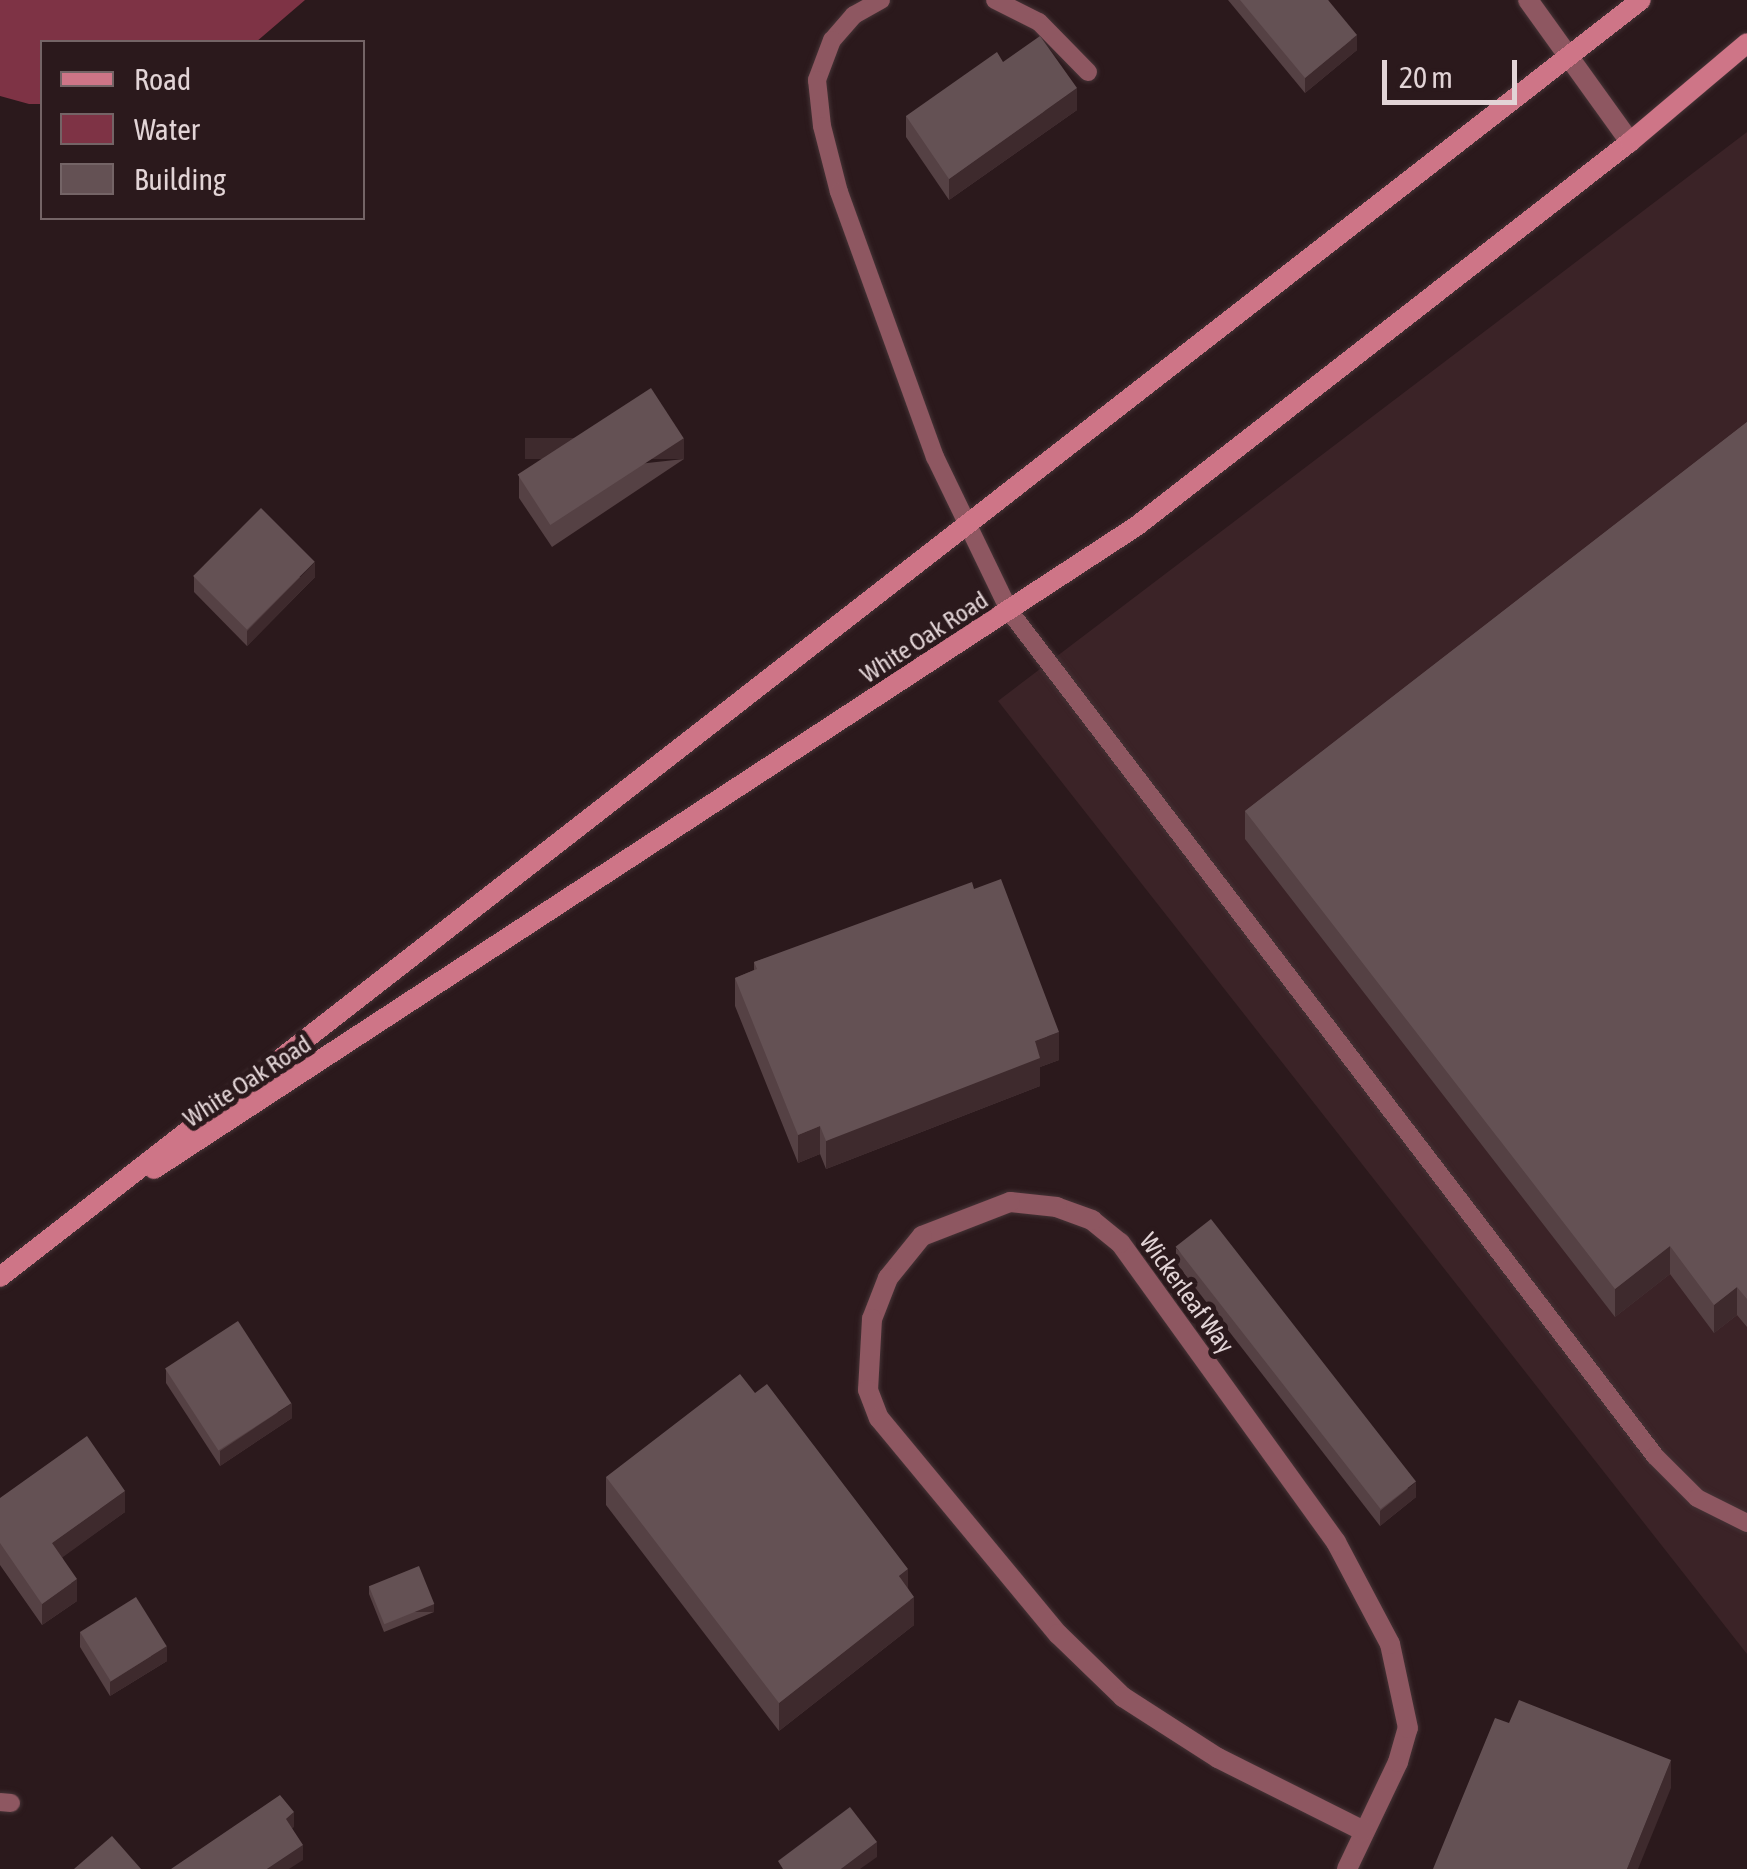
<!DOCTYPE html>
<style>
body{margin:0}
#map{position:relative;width:1747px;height:1869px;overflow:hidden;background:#2b191c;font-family:"Asap Condensed",sans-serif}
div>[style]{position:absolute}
.built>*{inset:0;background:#3b2327}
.water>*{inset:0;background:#7e3345}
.roads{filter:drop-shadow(0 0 2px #453336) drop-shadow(0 0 2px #453336)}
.lane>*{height:18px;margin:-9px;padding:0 9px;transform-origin:9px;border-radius:9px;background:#8e5761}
.street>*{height:20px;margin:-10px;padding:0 10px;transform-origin:10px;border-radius:10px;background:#8e5761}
.secondary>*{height:20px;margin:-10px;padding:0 10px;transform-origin:10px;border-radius:10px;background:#ce7587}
.wall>*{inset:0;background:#554144}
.shaded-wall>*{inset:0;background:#3e2a2d;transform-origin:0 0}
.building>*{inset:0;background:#645154;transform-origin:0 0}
span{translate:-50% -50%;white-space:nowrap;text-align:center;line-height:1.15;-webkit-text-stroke:10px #2b191c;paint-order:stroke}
.street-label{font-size:25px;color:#e2d4d6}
.legend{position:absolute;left:40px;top:40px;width:325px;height:180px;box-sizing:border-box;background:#2b191c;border:2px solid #746466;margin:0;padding:12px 18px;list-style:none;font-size:30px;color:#e2d4d6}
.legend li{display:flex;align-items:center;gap:20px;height:50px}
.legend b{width:50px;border:2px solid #746466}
.scale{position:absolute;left:1382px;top:60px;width:135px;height:45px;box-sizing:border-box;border:5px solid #e2d4d6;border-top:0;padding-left:12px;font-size:30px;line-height:35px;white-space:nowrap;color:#e2d4d6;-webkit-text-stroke:8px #2b191c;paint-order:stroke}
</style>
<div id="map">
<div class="built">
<i style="clip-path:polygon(1747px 132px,1747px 1654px,998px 701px)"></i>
</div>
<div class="water">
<i style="clip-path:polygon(0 0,305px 0,256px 42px,42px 42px,42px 104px,29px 104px,0 96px)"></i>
</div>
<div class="roads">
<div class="lane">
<i style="left:881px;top:0;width:31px;rotate:151deg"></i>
<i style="left:854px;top:15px;width:33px;rotate:131deg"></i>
<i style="left:832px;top:40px;width:43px;rotate:110.6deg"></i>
<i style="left:817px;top:80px;width:46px;rotate:83.8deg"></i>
<i style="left:822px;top:126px;width:68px;rotate:75.6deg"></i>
<i style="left:839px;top:192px;width:282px;rotate:70.1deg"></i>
<i style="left:935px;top:457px;width:172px;rotate:64.2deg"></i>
<i style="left:1010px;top:612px;width:1062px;rotate:52.61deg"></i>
<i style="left:1655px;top:1456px;width:59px;rotate:45deg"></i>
<i style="left:1697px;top:1498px;width:56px;rotate:26.6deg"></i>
<i style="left:995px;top:0;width:49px;rotate:26.6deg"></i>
<i style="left:1039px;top:22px;width:70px;rotate:45.6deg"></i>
<i style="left:0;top:1802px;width:11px;rotate:5deg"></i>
</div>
<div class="street">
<i style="left:1528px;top:0;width:175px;rotate:54.3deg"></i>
<i style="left:1347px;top:1869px;width:119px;rotate:-64.5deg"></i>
<i style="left:1398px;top:1762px;width:35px;rotate:-74deg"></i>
<i style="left:1408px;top:1728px;width:86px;rotate:-102.1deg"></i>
<i style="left:1390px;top:1644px;width:115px;rotate:-117.9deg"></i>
<i style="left:1336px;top:1542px;width:369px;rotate:-125.8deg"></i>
<i style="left:1120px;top:1243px;width:36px;rotate:-141deg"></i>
<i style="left:1092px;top:1220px;width:37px;rotate:-160deg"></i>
<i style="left:1057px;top:1207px;width:47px;rotate:-173.9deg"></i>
<i style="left:1010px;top:1202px;width:94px;rotate:158.9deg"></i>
<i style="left:922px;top:1236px;width:54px;rotate:129deg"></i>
<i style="left:888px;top:1278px;width:44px;rotate:111.3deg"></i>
<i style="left:872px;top:1319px;width:71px;rotate:93.2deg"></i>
<i style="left:868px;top:1390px;width:30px;rotate:69deg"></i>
<i style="left:879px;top:1418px;width:281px;rotate:50.4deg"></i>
<i style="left:1058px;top:1634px;width:91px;rotate:44.1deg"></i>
<i style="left:1123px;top:1697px;width:113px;rotate:32.7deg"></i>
<i style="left:1218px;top:1758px;width:163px;rotate:26.6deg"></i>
</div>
<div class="secondary">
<i style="left:154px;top:1169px;width:1176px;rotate:-33.2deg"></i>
<i style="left:1138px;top:525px;width:624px;rotate:-37.9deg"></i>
<i style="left:1630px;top:142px;width:153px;rotate:-40.2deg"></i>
<i style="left:0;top:1277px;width:2079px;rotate:-37.89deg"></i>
</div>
</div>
<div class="wall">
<i style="clip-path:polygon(1228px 0,1328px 0,1357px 50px,1305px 93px)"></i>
<i style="clip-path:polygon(1077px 110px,949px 200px,906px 137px,906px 116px)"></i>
<i style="clip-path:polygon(1747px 422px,1747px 1327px,1737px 1315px,1714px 1333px,1670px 1274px,1615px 1317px,1245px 839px,1245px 811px)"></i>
<i style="clip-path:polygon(684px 459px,552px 547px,519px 498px,519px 477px)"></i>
<i style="clip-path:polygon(194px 577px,315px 577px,247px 646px,194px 592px)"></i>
<i style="clip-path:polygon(974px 889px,1059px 1060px,1040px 1067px,1040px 1086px,826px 1169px,820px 1154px,798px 1163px,735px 1006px,735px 978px,754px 970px,754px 962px)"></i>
<i style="clip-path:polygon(1176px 1248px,1416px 1497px,1380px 1526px,1176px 1263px)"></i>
<i style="clip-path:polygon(166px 1369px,292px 1418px,220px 1466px,166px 1383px)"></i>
<i style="clip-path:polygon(606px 1477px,908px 1588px,914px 1625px,779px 1731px,606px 1505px)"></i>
<i style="clip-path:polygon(0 1498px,125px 1512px,62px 1557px,77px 1601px,42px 1625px,0 1565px)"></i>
<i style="clip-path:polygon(369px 1586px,434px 1612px,384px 1632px,369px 1594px)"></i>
<i style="clip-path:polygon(80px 1632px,167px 1661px,110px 1696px,80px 1647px)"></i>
</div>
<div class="shaded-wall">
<i style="clip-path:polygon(1357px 35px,1357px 50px,1305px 93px,1305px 78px)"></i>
<i style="clip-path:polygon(1077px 88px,1077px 110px,949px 200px,949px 179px)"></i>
<i style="left:684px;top:438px;width:21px;height:159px;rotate:90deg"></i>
<i style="clip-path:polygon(315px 562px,315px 577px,247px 646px,247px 631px)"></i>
<i style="clip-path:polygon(1059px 1032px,1059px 1060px,1040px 1067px,1040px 1086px,826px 1169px,826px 1141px,1035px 1041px)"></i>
<i style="clip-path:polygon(820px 1126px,820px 1154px,798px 1163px,798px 1135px)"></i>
<i style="clip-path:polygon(1670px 1246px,1670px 1274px,1615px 1317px,1615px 1289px)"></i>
<i style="clip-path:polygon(1737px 1287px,1737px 1315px,1714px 1333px,1714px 1305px)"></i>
<i style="clip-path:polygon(292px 1403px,292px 1418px,220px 1466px,220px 1451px)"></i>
<i style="clip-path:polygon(1416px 1482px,1416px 1497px,1380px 1526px,1380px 1511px)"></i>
<i style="clip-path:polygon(125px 1491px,125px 1512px,52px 1565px,52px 1543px)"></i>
<i style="clip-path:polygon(908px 1569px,908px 1597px,899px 1576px)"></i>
<i style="clip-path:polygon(77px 1579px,77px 1601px,42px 1625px,42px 1604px)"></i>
<i style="clip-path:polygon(914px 1597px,914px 1625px,779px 1731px,779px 1703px)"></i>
<i style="left:434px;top:1604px;width:8px;height:54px;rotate:90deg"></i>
<i style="clip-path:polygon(167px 1646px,167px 1661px,110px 1696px,110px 1682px)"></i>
<i style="clip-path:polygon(1671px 1760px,1671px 1788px,1638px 1869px,1627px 1869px)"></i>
<i style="clip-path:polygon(294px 1812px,294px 1827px,286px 1834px,286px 1819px)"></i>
<i style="clip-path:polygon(877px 1842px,877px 1857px,860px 1869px,841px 1869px)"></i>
<i style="clip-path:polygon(303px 1845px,303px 1860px,289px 1869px,267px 1869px)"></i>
</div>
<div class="building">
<i style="clip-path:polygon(1240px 0,1328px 0,1357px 35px,1305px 78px)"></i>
<i style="clip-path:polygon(1040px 36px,1077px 88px,949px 179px,906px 116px,997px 52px,1003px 62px)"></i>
<i style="left:651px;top:388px;width:60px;height:159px;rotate:57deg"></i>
<i style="clip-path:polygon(1747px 422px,1747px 1299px,1737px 1287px,1714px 1305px,1670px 1246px,1615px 1289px,1245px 811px)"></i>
<i style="left:261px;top:508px;width:76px;height:96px;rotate:45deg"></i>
<i style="clip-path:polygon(1001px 879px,1059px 1032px,1035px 1041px,1040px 1058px,826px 1141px,820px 1126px,798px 1135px,735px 978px,757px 969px,754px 962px,972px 882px,974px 889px)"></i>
<i style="left:1211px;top:1219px;width:333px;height:45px;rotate:52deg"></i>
<i style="left:238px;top:1321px;width:98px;height:87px;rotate:57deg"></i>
<i style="clip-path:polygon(740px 1374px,755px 1393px,767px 1384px,908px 1569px,899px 1576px,914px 1597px,779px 1703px,606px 1477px)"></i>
<i style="clip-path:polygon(87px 1436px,125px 1491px,52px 1543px,77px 1579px,42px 1604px,0 1543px,0 1498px)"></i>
<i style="left:419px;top:1566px;width:41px;height:54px;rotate:68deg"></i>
<i style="left:136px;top:1597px;width:58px;height:66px;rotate:58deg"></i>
<i style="clip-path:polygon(1519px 1700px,1671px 1760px,1627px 1869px,1433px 1869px,1495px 1718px,1509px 1723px)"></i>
<i style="clip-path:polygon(280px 1795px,294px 1812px,286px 1819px,303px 1845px,267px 1869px,171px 1869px)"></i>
<i style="clip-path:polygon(850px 1807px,877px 1842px,841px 1869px,783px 1869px,778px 1861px)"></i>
<i style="clip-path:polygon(112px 1836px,141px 1869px,74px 1869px)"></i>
</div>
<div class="street-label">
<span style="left:924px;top:637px;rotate:-33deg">White Oak Road</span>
<span style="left:247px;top:1081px;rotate:-33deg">White Oak Road</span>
<span style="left:1187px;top:1293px;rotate:54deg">Wickerleaf Way</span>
</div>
<ul class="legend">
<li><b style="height:12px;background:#ce7587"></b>Road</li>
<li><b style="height:28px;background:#7e3345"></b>Water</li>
<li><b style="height:28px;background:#645154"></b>Building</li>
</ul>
<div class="scale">20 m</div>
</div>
